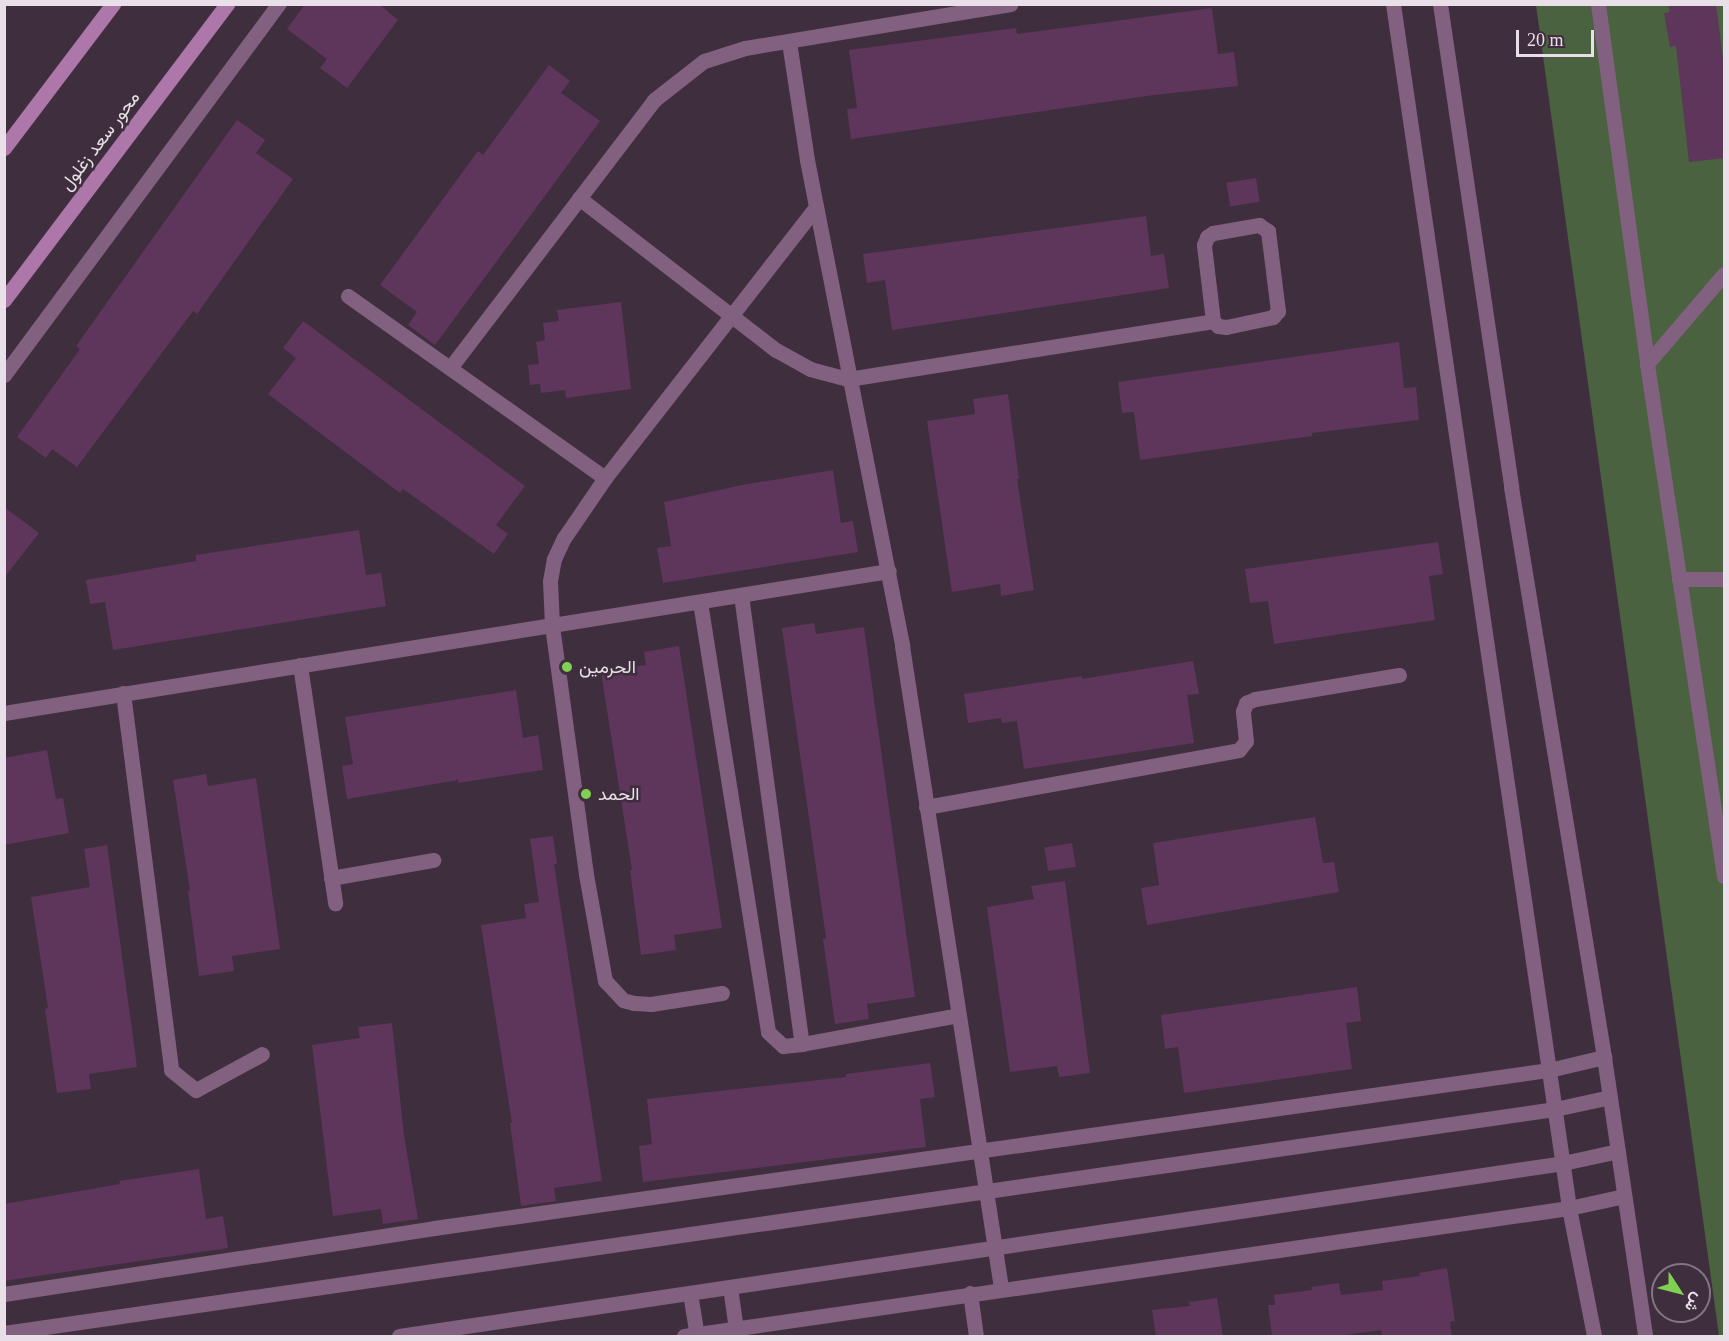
<!DOCTYPE html>
<meta charset="utf-8">
<style>
body{margin:0}
#map{position:relative;width:1729px;height:1341px;overflow:hidden;background:#3f2e3d;font-family:"Times New Roman",Vazirmatn,serif}
div>[style]{position:absolute}
.green>*{inset:0;background:#4a623f}
.building>*{inset:0;background:#5e355b;transform-origin:0 0}
.minor>*{height:15px;margin:-7.5px;padding:0 7.5px;transform-origin:7.5px;border-radius:7.5px;background:#82607f}
.tertiary>*{height:15px;margin:-7.5px;padding:0 7.5px;transform-origin:7.5px;border-radius:7.5px;background:#82607f}
.secondary>*{height:15px;margin:-7.5px;padding:0 7.5px;transform-origin:7.5px;border-radius:7.5px;background:#ad77a9}
.dots>*{width:16px;height:16px;translate:-50% -50%;box-sizing:border-box;border:3px solid #3f2e3d;border-radius:50%}
span{translate:-50% -50%;white-space:nowrap;text-align:center;line-height:1.15;-webkit-text-stroke:5px #3f2e3d;paint-order:stroke}
.street-label{font-size:18px;color:#e9dfe8}
.poi-label{font-size:18px;color:#e9dfe8}
.left{translate:0 -50%;text-align:left}
.frame{position:absolute;inset:0;border:6px solid #e9dfe8;pointer-events:none}
.north{position:absolute;left:1651px;top:1263px;width:60px;height:60px;box-sizing:border-box;background:#3f2e3d;border:2px solid #837581;border-radius:50%;rotate:126deg;font-size:16px;font-weight:700;line-height:24px;text-align:center;color:#e9dfe8}
.north::after{content:'';display:block;margin:auto;width:21px;height:27px;background:#80d051;clip-path:polygon(50% 0,100% 100%,50% 72%,0 100%)}
.scale{position:absolute;left:1516px;top:30px;width:78px;height:27px;box-sizing:border-box;border:3px solid #e9dfe8;border-top:0;padding-left:8px;font-size:18px;line-height:21px;white-space:nowrap;color:#e9dfe8;-webkit-text-stroke:4px #3f2e3d;paint-order:stroke}
</style>
<div id="map">
<div class="green">
<i style="clip-path:polygon(1536px 5px,1724px 5px,1724px 1336px,1719px 1336px)"></i>
</div>
<div class="building">
<i style="clip-path:polygon(305px 4px,379px 4px,398px 20px,347px 88px,320px 68px,327px 59px,287px 29px)"></i>
<i style="clip-path:polygon(1668px 4px,1716px 4px,1725px 75px,1725px 158px,1689px 162px,1676px 46px,1670px 47px,1664px 13px,1670px 12px)"></i>
<i style="clip-path:polygon(1212px 8px,1218px 54px,1234px 52px,1238px 86px,1154px 95px,851px 139px,847px 109px,857px 108px,849px 50px,1016px 28px,1017px 34px)"></i>
<i style="clip-path:polygon(549px 65px,570px 81px,561px 93px,600px 121px,435px 345px,408px 325px,417px 312px,380px 285px,478px 151px,483px 155px)"></i>
<i style="clip-path:polygon(237px 120px,265px 140px,256px 153px,293px 179px,197px 314px,193px 311px,77px 467px,52px 449px,46px 458px,17px 437px,80px 349px,76px 346px)"></i>
<i style="left:1256px;top:178px;width:24px;height:30px;rotate:81deg"></i>
<i style="clip-path:polygon(1146px 216px,1151px 256px,1164px 254px,1169px 288px,892px 330px,885px 280px,867px 283px,863px 254px)"></i>
<i style="clip-path:polygon(621px 302px,631px 389px,566px 398px,565px 390px,541px 393px,540px 384px,530px 385px,528px 365px,539px 364px,536px 342px,545px 340px,543px 323px,559px 321px,557px 310px)"></i>
<i style="clip-path:polygon(303px 321px,525px 486px,496px 525px,508px 534px,494px 554px,403px 489px,400px 493px,268px 394px,296px 358px,283px 348px)"></i>
<i style="clip-path:polygon(1399px 342px,1404px 388px,1416px 387px,1419px 420px,1312px 433px,1312px 436px,1140px 460px,1134px 412px,1122px 413px,1118px 382px)"></i>
<i style="clip-path:polygon(1008px 394px,1019px 479px,1017px 479px,1034px 590px,1001px 596px,1000px 584px,952px 592px,927px 421px,975px 414px,973px 399px)"></i>
<i style="clip-path:polygon(833px 470px,841px 523px,853px 521px,858px 552px,663px 583px,657px 548px,671px 546px,664px 502px,742px 485px)"></i>
<i style="clip-path:polygon(4px 507px,39px 533px,4px 578px)"></i>
<i style="clip-path:polygon(359px 530px,366px 575px,381px 573px,386px 606px,113px 650px,105px 602px,90px 604px,86px 580px,196px 561px,196px 555px)"></i>
<i style="clip-path:polygon(1438px 542px,1443px 574px,1429px 576px,1435px 620px,1274px 644px,1268px 601px,1250px 603px,1245px 569px)"></i>
<i style="clip-path:polygon(814px 623px,816px 634px,864px 627px,915px 997px,867px 1004px,869px 1019px,835px 1024px,823px 939px,826px 938px,782px 628px)"></i>
<i style="clip-path:polygon(679px 646px,722px 928px,674px 935px,676px 950px,641px 955px,630px 870px,632px 870px,601px 672px,646px 665px,644px 652px)"></i>
<i style="clip-path:polygon(1193px 661px,1199px 694px,1187px 695px,1194px 743px,1024px 769px,1017px 721px,1002px 723px,1001px 718px,968px 723px,964px 694px,1082px 676px,1082px 679px)"></i>
<i style="clip-path:polygon(516px 690px,523px 738px,538px 735px,543px 770px,458px 783px,458px 780px,347px 799px,342px 766px,353px 764px,345px 717px)"></i>
<i style="clip-path:polygon(47px 750px,56px 799px,63px 798px,69px 833px,4px 845px,4px 758px)"></i>
<i style="clip-path:polygon(206px 774px,208px 786px,256px 778px,280px 949px,232px 956px,234px 971px,199px 976px,188px 891px,190px 891px,173px 780px)"></i>
<i style="clip-path:polygon(1315px 817px,1323px 863px,1334px 862px,1339px 892px,1147px 925px,1141px 888px,1159px 885px,1153px 843px)"></i>
<i style="clip-path:polygon(553px 836px,557px 864px,554px 864px,602px 1181px,554px 1188px,556px 1201px,521px 1206px,510px 1123px,512px 1123px,481px 925px,526px 918px,524px 904px,539px 902px,530px 839px)"></i>
<i style="left:1072px;top:843px;width:24px;height:28px;rotate:81deg"></i>
<i style="clip-path:polygon(107px 845px,137px 1067px,89px 1074px,91px 1089px,57px 1093px,45px 1009px,48px 1008px,31px 897px,90px 887px,84px 849px)"></i>
<i style="clip-path:polygon(1065px 881px,1090px 1073px,1059px 1077px,1057px 1066px,1010px 1072px,987px 907px,1034px 899px,1031px 886px)"></i>
<i style="clip-path:polygon(1357px 987px,1361px 1021px,1346px 1023px,1352px 1069px,1184px 1093px,1178px 1047px,1165px 1049px,1161px 1015px)"></i>
<i style="clip-path:polygon(392px 1023px,404px 1135px,418px 1219px,383px 1224px,381px 1209px,333px 1216px,312px 1045px,360px 1038px,358px 1027px)"></i>
<i style="clip-path:polygon(930px 1063px,935px 1097px,920px 1099px,926px 1147px,643px 1182px,639px 1146px,652px 1144px,647px 1099px,846px 1077px,846px 1074px)"></i>
<i style="clip-path:polygon(199px 1169px,206px 1219px,223px 1216px,228px 1248px,4px 1281px,4px 1204px,120px 1184px,119px 1181px)"></i>
<i style="clip-path:polygon(1447px 1268px,1455px 1321px,1450px 1322px,1452px 1336px,1382px 1336px,1381px 1330px,1338px 1336px,1272px 1336px,1268px 1305px,1275px 1305px,1274px 1295px,1312px 1290px,1311px 1287px,1339px 1283px,1341px 1295px,1383px 1290px,1382px 1281px,1420px 1276px,1419px 1273px)"></i>
<i style="clip-path:polygon(1217px 1298px,1223px 1336px,1156px 1336px,1152px 1310px,1190px 1306px,1189px 1302px)"></i>
</div>
<div class="minor">
<i style="left:1598px;top:4px;width:363px;rotate:82.2deg"></i>
<i style="left:1647px;top:364px;width:518px;rotate:81.45deg"></i>
<i style="left:789px;top:42px;width:119px;rotate:81.3deg"></i>
<i style="left:807px;top:160px;width:495px;rotate:78.9deg"></i>
<i style="left:902px;top:646px;width:650px;rotate:81.23deg"></i>
<i style="left:579px;top:198px;width:249px;rotate:37.7deg"></i>
<i style="left:776px;top:350px;width:39px;rotate:29deg"></i>
<i style="left:810px;top:369px;width:39px;rotate:15deg"></i>
<i style="left:848px;top:379px;width:370px;rotate:-9deg"></i>
<i style="left:1259px;top:225px;width:11px;rotate:34deg"></i>
<i style="left:1268px;top:231px;width:81px;rotate:82.9deg"></i>
<i style="left:1278px;top:311px;width:8px;rotate:130deg"></i>
<i style="left:1273px;top:317px;width:48px;rotate:168deg"></i>
<i style="left:1226px;top:327px;width:8px;rotate:-173deg"></i>
<i style="left:1218px;top:326px;width:7px;rotate:-135deg"></i>
<i style="left:1213px;top:321px;width:77px;rotate:-96.8deg"></i>
<i style="left:1204px;top:245px;width:9px;rotate:-69deg"></i>
<i style="left:1207px;top:237px;width:7px;rotate:-34deg"></i>
<i style="left:1213px;top:233px;width:47px;rotate:-9.9deg"></i>
<i style="left:348px;top:296px;width:315px;rotate:35.3deg"></i>
<i style="left:1647px;top:364px;width:118px;rotate:-49.5deg"></i>
<i style="left:450px;top:368px;width:337px;rotate:-52.7deg"></i>
<i style="left:654px;top:100px;width:63px;rotate:-38deg"></i>
<i style="left:704px;top:61px;width:43px;rotate:-17.6deg"></i>
<i style="left:745px;top:48px;width:269px;rotate:-9.4deg"></i>
<i style="left:4px;top:375px;width:462px;rotate:-53.5deg"></i>
<i style="left:1679px;top:579px;width:45px"></i>
<i style="left:741px;top:595px;width:453px;rotate:82.3deg"></i>
<i style="left:700px;top:602px;width:435px;rotate:81deg"></i>
<i style="left:768px;top:1032px;width:21px;rotate:43deg"></i>
<i style="left:783px;top:1046px;width:19px;rotate:-6deg"></i>
<i style="left:802px;top:1044px;width:159px;rotate:-10.5deg"></i>
<i style="left:300px;top:665px;width:241px;rotate:81.6deg"></i>
<i style="left:123px;top:693px;width:380px;rotate:82.7deg"></i>
<i style="left:171px;top:1070px;width:32px;rotate:39deg"></i>
<i style="left:196px;top:1090px;width:75px;rotate:-28.6deg"></i>
<i style="left:4px;top:713px;width:896px;rotate:-9.12deg"></i>
<i style="left:926px;top:807px;width:318px;rotate:-10.3deg"></i>
<i style="left:1239px;top:750px;width:11px;rotate:-52deg"></i>
<i style="left:1246px;top:741px;width:30px;rotate:-96deg"></i>
<i style="left:1243px;top:711px;width:9px;rotate:-69deg"></i>
<i style="left:1246px;top:703px;width:10px;rotate:-24deg"></i>
<i style="left:1255px;top:699px;width:146px;rotate:-9.5deg"></i>
<i style="left:331px;top:878px;width:104px;rotate:-10deg"></i>
<i style="left:722px;top:993px;width:72px;rotate:171.2deg"></i>
<i style="left:651px;top:1004px;width:17px;rotate:-177deg"></i>
<i style="left:634px;top:1003px;width:11px;rotate:-165deg"></i>
<i style="left:623px;top:1000px;width:26px;rotate:-133deg"></i>
<i style="left:605px;top:981px;width:109px;rotate:-100.1deg"></i>
<i style="left:586px;top:874px;width:251px;rotate:-97.8deg"></i>
<i style="left:552px;top:625px;width:44px;rotate:-92.6deg"></i>
<i style="left:550px;top:581px;width:22px;rotate:-80deg"></i>
<i style="left:554px;top:559px;width:23px;rotate:-65deg"></i>
<i style="left:564px;top:538px;width:73px;rotate:-55.7deg"></i>
<i style="left:605px;top:478px;width:343px;rotate:-52.1deg"></i>
<i style="left:730px;top:1287px;width:49px;rotate:81.9deg"></i>
<i style="left:690px;top:1293px;width:44px;rotate:80.8deg"></i>
<i style="left:970px;top:1293px;width:43px;rotate:82.1deg"></i>
<i style="left:4px;top:1294px;width:435px;rotate:-8.7deg"></i>
<i style="left:434px;top:1228px;width:1126px;rotate:-8.07deg"></i>
<i style="left:1549px;top:1070px;width:57px;rotate:-13.3deg"></i>
<i style="left:684px;top:1336px;width:894px;rotate:-8.23deg"></i>
<i style="left:1569px;top:1208px;width:56px;rotate:-12.3deg"></i>
</div>
<div class="tertiary">
<i style="left:1393px;top:4px;width:1217px;rotate:81.68deg"></i>
<i style="left:1569px;top:1208px;width:130px;rotate:78.9deg"></i>
<i style="left:1440px;top:4px;width:488px;rotate:81.6deg"></i>
<i style="left:1511px;top:487px;width:578px;rotate:80.73deg"></i>
<i style="left:1604px;top:1057px;width:282px;rotate:81.6deg"></i>
<i style="left:4px;top:1333px;width:1567px;rotate:-8.22deg"></i>
<i style="left:1555px;top:1109px;width:56px;rotate:-12.3deg"></i>
<i style="left:399px;top:1336px;width:1177px;rotate:-8.45deg"></i>
<i style="left:1563px;top:1163px;width:56px;rotate:-12.3deg"></i>
</div>
<div class="secondary">
<i style="left:4px;top:148px;width:181px;rotate:-52.9deg"></i>
<i style="left:4px;top:300px;width:371px;rotate:-53deg"></i>
</div>
<div class="dots">
<i style="left:567px;top:667px;background:#80d051"></i>
<i style="left:586px;top:794px;background:#80d051"></i>
</div>
<div class="street-label">
<span style="left:100px;top:141px;rotate:-53deg">محور سعد زغلول</span>
</div>
<div class="poi-label">
<span class="left" style="left:579px;top:667px">الحرمين</span>
<span class="left" style="left:598px;top:794px">الحمد</span>
</div>
<div class="frame"></div>
<div class="north">ش</div>
<div class="scale">20 m</div>
</div>
